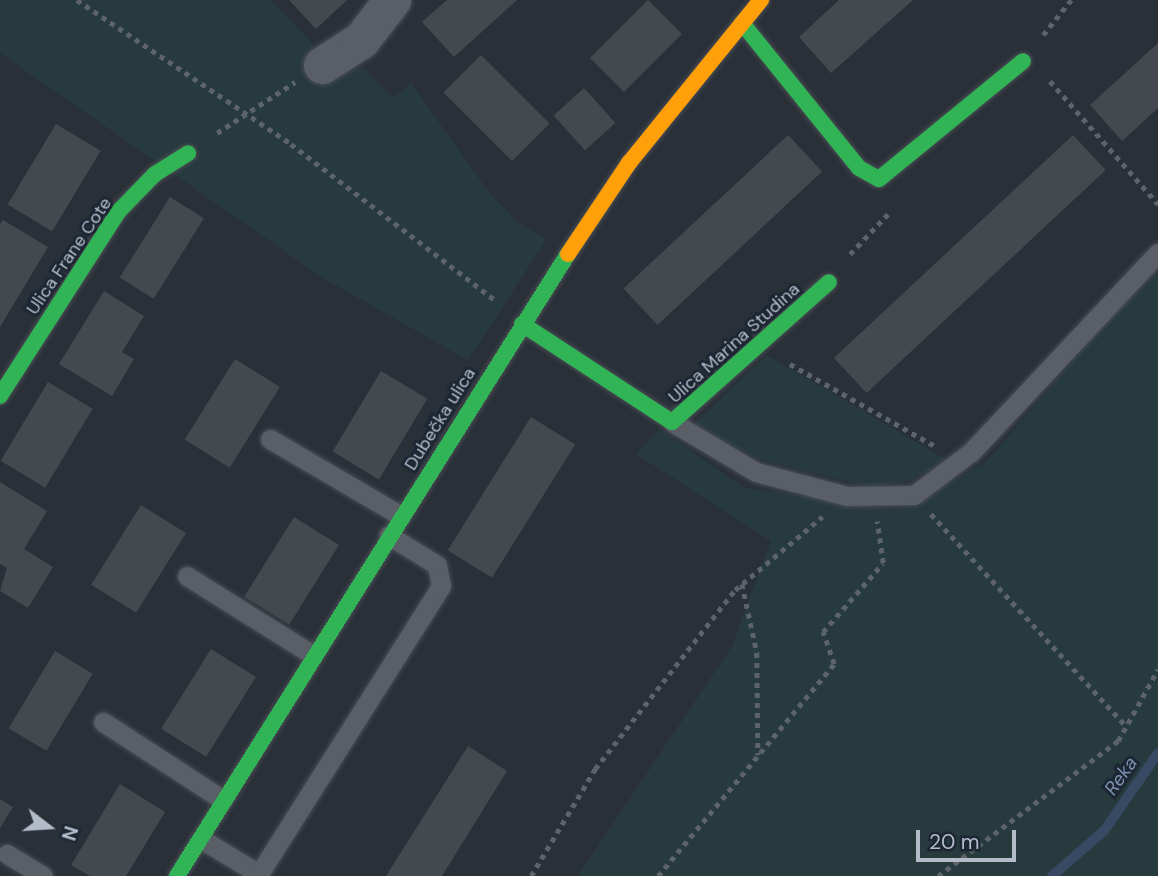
<!DOCTYPE html>
<meta charset="utf-8">
<style>
body{margin:0}
#map{position:relative;width:1158px;height:876px;overflow:hidden;background:#2a3038;font-family:"DM Sans",sans-serif}
div>[style]{position:absolute}
.green>*{inset:0;background:#273a3e}
.stream>*{height:10px;margin:-5px;padding:0 5px;transform-origin:5px;border-radius:5px;background:#384963}
.building>*{inset:0;background:#444950;transform-origin:0 0}
.path>*{height:4.5px;margin-top:-2.25px;transform-origin:0;background:repeating-linear-gradient(90deg,#5d636a 0 5px,transparent 0 10px)}
.roads{filter:drop-shadow(0 0 2px #484c53) drop-shadow(0 0 2px #484c53)}
.lane>*{height:19px;margin:-9.5px;padding:0 9.5px;transform-origin:9.5px;border-radius:9.5px;background:#5a5e66}
.street>*{height:37px;margin:-18.5px;padding:0 18.5px;transform-origin:18.5px;border-radius:18.5px;background:#5a5e66}
.fast>*{height:16px;margin:-8px;padding:0 8px;transform-origin:8px;border-radius:8px;background:#30b455}
.slow>*{height:16px;margin:-8px;padding:0 8px;transform-origin:8px;border-radius:8px;background:#ff9f0a}
span{translate:-50% -50%;white-space:nowrap;text-align:center;line-height:1.15;-webkit-text-stroke:6px #1d2633;paint-order:stroke}
.street-label{font-size:18px;color:#b4bcc9}
.water-label{font-size:19px;color:#7c92b1;font-style:italic}
.north{position:absolute;left:14px;top:792px;width:70px;height:70px;-webkit-text-stroke:5px #1d2633;paint-order:stroke;rotate:107deg;font-size:19px;font-weight:700;line-height:28px;text-align:center;color:#b4bcc9}
.north::after{content:'';display:block;margin:auto;width:24px;height:32px;background:#b4bcc9;clip-path:polygon(50% 0,100% 100%,50% 72%,0 100%)}
.scale{position:absolute;left:916px;top:830px;width:100px;height:32px;box-sizing:border-box;border:4px solid #b4bcc9;border-top:0;padding-left:9px;font-size:21px;line-height:24px;white-space:nowrap;color:#b4bcc9;-webkit-text-stroke:5px #1d2633;paint-order:stroke}
</style>
<div id="map">
<div class="green">
<i style="clip-path:polygon(0 0,271px 0,326px 58px,364px 69px,393px 98px,411px 83px,488px 191px,518px 223px,547px 239px,468px 360px,323px 278px,0 53px)"></i>
<i style="clip-path:polygon(1158px 261px,1158px 876px,578px 876px,732px 646px,771px 541px,636px 454px,659px 429px,745px 488px,903px 509px,986px 462px)"></i>
<i style="clip-path:polygon(767px 355px,949px 461px,911px 480px,875px 488px,758px 459px,690px 427px)"></i>
</div>
<div class="stream">
<i style="left:1052px;top:876px;width:69px;rotate:-40.9deg"></i>
<i style="left:1104px;top:831px;width:95px;rotate:-55.3deg"></i>
</div>
<div class="building">
<i style="clip-path:polygon(289px 0,347px 0,316px 29px)"></i>
<i style="clip-path:polygon(447px 0,517px 0,454px 57px,422px 22px)"></i>
<i style="left:648px;top:0;width:48px;height:82px;rotate:45deg"></i>
<i style="clip-path:polygon(839px 0,913px 0,831px 73px,799px 37px)"></i>
<i style="clip-path:polygon(1158px 43px,1158px 108px,1122px 141px,1090px 105px)"></i>
<i style="left:481px;top:55px;width:97px;height:53px;rotate:45deg"></i>
<i style="left:584px;top:88px;width:47px;height:41px;rotate:48deg"></i>
<i style="left:56px;top:124px;width:52px;height:94px;rotate:31deg"></i>
<i style="left:788px;top:135px;width:50px;height:225px;rotate:47deg"></i>
<i style="left:1073px;top:135px;width:48px;height:327px;rotate:47deg"></i>
<i style="left:170px;top:197px;width:40px;height:95px;rotate:32deg"></i>
<i style="clip-path:polygon(3px 220px,48px 247px,0 327px,0 224px)"></i>
<i style="clip-path:polygon(104px 291px,144px 316px,122px 352px,134px 359px,112px 396px,59px 364px)"></i>
<i style="left:235px;top:359px;width:53px;height:95px;rotate:32deg"></i>
<i style="left:381px;top:371px;width:54px;height:94px;rotate:31deg"></i>
<i style="left:48px;top:382px;width:52px;height:92px;rotate:31deg"></i>
<i style="left:531px;top:417px;width:52px;height:157px;rotate:32deg"></i>
<i style="clip-path:polygon(0 482px,47px 511px,24px 549px,53px 567px,28px 608px,0 591px,7px 568px,0 564px)"></i>
<i style="left:141px;top:505px;width:53px;height:94px;rotate:32deg"></i>
<i style="left:294px;top:517px;width:53px;height:94px;rotate:32deg"></i>
<i style="left:211px;top:649px;width:53px;height:94px;rotate:32deg"></i>
<i style="left:55px;top:651px;width:44px;height:90px;rotate:31deg"></i>
<i style="clip-path:polygon(468px 746px,507px 771px,442px 876px,386px 876px)"></i>
<i style="clip-path:polygon(120px 784px,165px 812px,126px 876px,90px 876px,71px 865px)"></i>
<i style="clip-path:polygon(0 799px,13px 807px,0 828px)"></i>
</div>
<div class="path">
<i style="left:77px;top:0;width:258px;rotate:33.9deg"></i>
<i style="left:291px;top:144px;width:258px;rotate:37.4deg"></i>
<i style="left:1043px;top:35px;width:45px;rotate:-51.3deg"></i>
<i style="left:1050px;top:81px;width:164px;rotate:48.7deg"></i>
<i style="left:217px;top:133px;width:93px;rotate:-33.2deg"></i>
<i style="left:850px;top:254px;width:55px;rotate:-46.5deg"></i>
<i style="left:790px;top:364px;width:167px;rotate:29.5deg"></i>
<i style="left:931px;top:514px;width:289px;rotate:47.4deg"></i>
<i style="left:742px;top:584px;width:71px;rotate:77.7deg"></i>
<i style="left:757px;top:653px;width:102px;rotate:89.4deg"></i>
<i style="left:531px;top:876px;width:125px;rotate:-59.1deg"></i>
<i style="left:595px;top:769px;width:227px;rotate:-52deg"></i>
<i style="left:735px;top:590px;width:114px;rotate:-40deg"></i>
<i style="left:658px;top:876px;width:276px;rotate:-50.3deg"></i>
<i style="left:834px;top:664px;width:34px;rotate:-109deg"></i>
<i style="left:823px;top:632px;width:91px;rotate:-49deg"></i>
<i style="left:883px;top:563px;width:42px;rotate:-98.1deg"></i>
<i style="left:938px;top:876px;width:225px;rotate:-36.9deg"></i>
<i style="left:1118px;top:741px;width:82px;rotate:-60.9deg"></i>
</div>
<div class="roads">
<div class="lane">
<i style="left:672px;top:422px;width:98px;rotate:30.8deg"></i>
<i style="left:756px;top:472px;width:94px;rotate:14.8deg"></i>
<i style="left:847px;top:496px;width:67px;rotate:-0.9deg"></i>
<i style="left:914px;top:495px;width:71px;rotate:-37deg"></i>
<i style="left:971px;top:452px;width:273px;rotate:-46.8deg"></i>
<i style="left:270px;top:439px;width:152px;rotate:30.4deg"></i>
<i style="left:187px;top:576px;width:149px;rotate:32.1deg"></i>
<i style="left:103px;top:722px;width:143px;rotate:33deg"></i>
<i style="left:201px;top:839px;width:68px;rotate:31.1deg"></i>
<i style="left:259px;top:874px;width:341px;rotate:-57.7deg"></i>
<i style="left:441px;top:586px;width:21px;rotate:-101deg"></i>
<i style="left:437px;top:565px;width:57px;rotate:-148.5deg"></i>
<i style="left:7px;top:854px;width:42px;rotate:31.4deg"></i>
</div>
<div class="street">
<i style="left:322px;top:65px;width:46px;rotate:-32.7deg"></i>
<i style="left:361px;top:40px;width:51px;rotate:-52.2deg"></i>
</div>
<div class="fast">
<i style="left:742px;top:23px;width:186px;rotate:51.1deg"></i>
<i style="left:859px;top:168px;width:23px;rotate:29deg"></i>
<i style="left:879px;top:179px;width:186px;rotate:-39.3deg"></i>
<i style="left:522px;top:324px;width:179px;rotate:33.2deg"></i>
<i style="left:672px;top:422px;width:210px;rotate:-41.7deg"></i>
<i style="left:0;top:396px;width:219px;rotate:-57.3deg"></i>
<i style="left:118px;top:212px;width:53px;rotate:-45.8deg"></i>
<i style="left:155px;top:174px;width:39px;rotate:-32deg"></i>
<i style="left:177px;top:876px;width:735px;rotate:-57.85deg"></i>
</div>
<div class="slow">
<i style="left:568px;top:254px;width:110px;rotate:-56.2deg"></i>
<i style="left:629px;top:163px;width:210px;rotate:-51deg"></i>
</div>
</div>
<div class="street-label">
<span style="left:69px;top:256px;rotate:-56deg">Ulica Frane Cote</span>
<span style="left:734px;top:343px;rotate:-42deg">Ulica Marina Studina</span>
<span style="left:440px;top:419px;rotate:-58deg">Dubečka ulica</span>
</div>
<div class="water-label">
<span style="left:1121px;top:776px;rotate:-55deg">Reka</span>
</div>
<div class="north">N</div>
<div class="scale">20 m</div>
</div>
